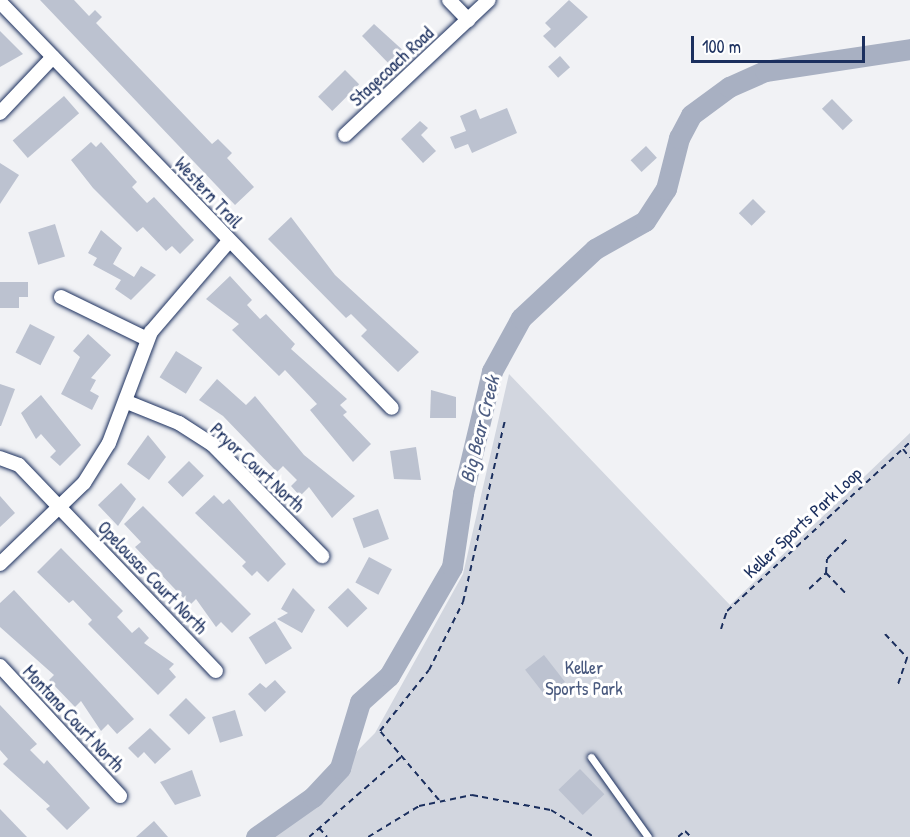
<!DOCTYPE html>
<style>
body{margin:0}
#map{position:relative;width:910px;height:837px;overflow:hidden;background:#f1f2f5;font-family:"Patrick Hand",sans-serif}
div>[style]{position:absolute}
.green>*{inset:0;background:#d2d6df}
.river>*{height:21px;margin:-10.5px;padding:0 10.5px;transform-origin:10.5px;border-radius:10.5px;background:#a8b0c2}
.building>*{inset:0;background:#bcc2d0;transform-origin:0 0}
.path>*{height:2px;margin-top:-1px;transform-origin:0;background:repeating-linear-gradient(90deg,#1b2f5e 0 6px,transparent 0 10.5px)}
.roads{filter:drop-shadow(0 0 2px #1b2f5e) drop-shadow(0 0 2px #1b2f5e)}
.lane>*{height:7px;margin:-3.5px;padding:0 3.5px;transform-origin:3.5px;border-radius:3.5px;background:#fff}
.street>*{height:14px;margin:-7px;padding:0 7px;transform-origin:7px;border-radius:7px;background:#fff}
span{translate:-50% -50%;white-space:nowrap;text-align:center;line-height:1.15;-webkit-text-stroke:6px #fff;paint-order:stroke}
.street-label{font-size:18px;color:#1b2f5e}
.park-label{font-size:18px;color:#49597e}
.water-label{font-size:20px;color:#4c5c81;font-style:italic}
.scale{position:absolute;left:691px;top:36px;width:174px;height:27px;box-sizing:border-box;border:3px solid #1b2f5e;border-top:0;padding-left:8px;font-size:18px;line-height:21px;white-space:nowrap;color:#1b2f5e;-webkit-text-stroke:4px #fff;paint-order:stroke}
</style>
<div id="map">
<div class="green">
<i style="clip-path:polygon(509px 374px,730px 605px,910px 433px,910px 837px,272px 837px,375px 733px,463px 574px)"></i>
</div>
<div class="river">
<i style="left:256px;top:837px;width:70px;rotate:-35.1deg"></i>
<i style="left:313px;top:797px;width:40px;rotate:-47deg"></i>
<i style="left:340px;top:768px;width:69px;rotate:-73.1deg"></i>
<i style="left:360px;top:702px;width:39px;rotate:-42deg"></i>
<i style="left:389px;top:676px;width:126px;rotate:-60deg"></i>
<i style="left:452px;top:567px;width:75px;rotate:-81.5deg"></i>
<i style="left:463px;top:493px;width:125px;rotate:-76.6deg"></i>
<i style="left:492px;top:371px;width:60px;rotate:-61.3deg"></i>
<i style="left:521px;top:318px;width:101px;rotate:-43deg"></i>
<i style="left:595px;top:249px;width:57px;rotate:-29.2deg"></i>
<i style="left:645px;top:221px;width:38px;rotate:-57deg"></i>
<i style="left:666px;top:189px;width:53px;rotate:-75.7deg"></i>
<i style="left:679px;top:138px;width:26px;rotate:-62deg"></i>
<i style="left:691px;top:115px;width:47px;rotate:-36.4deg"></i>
<i style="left:729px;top:87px;width:39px;rotate:-24deg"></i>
<i style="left:765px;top:71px;width:147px;rotate:-8.6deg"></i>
</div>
<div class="building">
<i style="clip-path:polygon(40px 0,74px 0,89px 16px,95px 10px,102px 17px,96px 23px,212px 144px,218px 139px,232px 153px,227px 158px,254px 187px,235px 205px)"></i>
<i style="clip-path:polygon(569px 0,588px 17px,555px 48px,543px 36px,551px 29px,545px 23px)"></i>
<i style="clip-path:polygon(374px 24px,407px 54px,393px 68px,362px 36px)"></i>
<i style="clip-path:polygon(0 31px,23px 54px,0 67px)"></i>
<i style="left:560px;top:56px;width:15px;height:16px;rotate:48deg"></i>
<i style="left:345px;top:70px;width:20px;height:38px;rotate:45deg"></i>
<i style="left:64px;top:96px;width:23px;height:68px;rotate:49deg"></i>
<i style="left:832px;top:99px;width:30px;height:14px;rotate:46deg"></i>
<i style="clip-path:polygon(507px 108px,517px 133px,472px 153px,468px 144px,455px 149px,450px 137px,466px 131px,460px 116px,476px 109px,480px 119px)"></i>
<i style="clip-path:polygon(420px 121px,428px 128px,421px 135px,436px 151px,423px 163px,401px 139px)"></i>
<i style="clip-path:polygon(91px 142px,96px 147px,101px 142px,137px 182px,132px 187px,147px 203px,154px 197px,194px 240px,180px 254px,172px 246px,166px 251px,143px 227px,137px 232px,93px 188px,71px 160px)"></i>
<i style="left:646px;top:146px;width:16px;height:21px;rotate:47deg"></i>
<i style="clip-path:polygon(0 163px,19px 175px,0 204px)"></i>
<i style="left:753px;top:199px;width:18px;height:20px;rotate:45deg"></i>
<i style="clip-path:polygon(291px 217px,335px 275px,419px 352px,398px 372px,361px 336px,367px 330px,351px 314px,346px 318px,268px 239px)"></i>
<i style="left:55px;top:224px;width:34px;height:28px;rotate:73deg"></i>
<i style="clip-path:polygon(101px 230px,122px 248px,113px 264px,134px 277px,141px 266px,156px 275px,131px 300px,115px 289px,121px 280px,93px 265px,97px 258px,88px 253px)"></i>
<i style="clip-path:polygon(230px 276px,252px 300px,247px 305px,260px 319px,266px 314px,295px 344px,291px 349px,347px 399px,340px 405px,347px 412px,343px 415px,371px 444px,353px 462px,310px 410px,317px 404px,285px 370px,279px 376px,232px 330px,239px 324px,206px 299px)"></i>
<i style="clip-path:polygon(0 282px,28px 282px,28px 297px,19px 297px,19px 308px,0 308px)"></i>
<i style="left:30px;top:324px;width:28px;height:32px;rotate:27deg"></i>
<i style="clip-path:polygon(88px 334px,111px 355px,91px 378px,96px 380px,90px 391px,99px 396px,92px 410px,61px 394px,80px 357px,73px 351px)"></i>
<i style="left:176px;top:351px;width:31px;height:31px;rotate:32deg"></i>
<i style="clip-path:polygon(217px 379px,246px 405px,255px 396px,304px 455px,355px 496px,332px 518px,309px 487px,300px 496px,291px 486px,297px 480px,283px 466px,277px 472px,223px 416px,199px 400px)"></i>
<i style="clip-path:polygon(0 384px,15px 389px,1px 426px,0 426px)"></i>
<i style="clip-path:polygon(431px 390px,456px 397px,456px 418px,430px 418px)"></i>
<i style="clip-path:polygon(41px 395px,81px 445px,60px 466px,50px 457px,56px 451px,41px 434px,36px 439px,21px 413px)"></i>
<i style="clip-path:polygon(148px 435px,166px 457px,149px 480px,127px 464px)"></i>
<i style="clip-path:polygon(416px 447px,421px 480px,394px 479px,390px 451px)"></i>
<i style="left:189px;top:461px;width:21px;height:30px;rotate:45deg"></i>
<i style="clip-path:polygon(121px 483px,136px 499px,118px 526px,98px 505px)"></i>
<i style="clip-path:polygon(214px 495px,223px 504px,229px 499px,286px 564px,268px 582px,257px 571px,252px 576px,242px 566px,246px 562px,195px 513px)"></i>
<i style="clip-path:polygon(0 496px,15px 513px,0 527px)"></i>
<i style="clip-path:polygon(143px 506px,251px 614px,232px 633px,221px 622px,216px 627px,196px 599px,190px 605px,135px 547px,141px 542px,124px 524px)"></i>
<i style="left:378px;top:509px;width:32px;height:27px;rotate:70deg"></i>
<i style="clip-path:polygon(61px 548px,123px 611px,117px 617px,132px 633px,139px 627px,149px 638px,144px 643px,174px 664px,169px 669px,176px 677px,158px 695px,88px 624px,92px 620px,73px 600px,69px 603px,37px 572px)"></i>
<i style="left:369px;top:557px;width:26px;height:29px;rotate:28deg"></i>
<i style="clip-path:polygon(293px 588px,315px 610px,302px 633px,277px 619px,288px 613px,281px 609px)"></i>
<i style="left:348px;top:588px;width:28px;height:28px;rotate:46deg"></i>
<i style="clip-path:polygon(14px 590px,134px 719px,117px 734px,108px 724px,101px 731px,81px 701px,75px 707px,49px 680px,54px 675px,0 627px,0 603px)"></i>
<i style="left:275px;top:621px;width:32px;height:31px;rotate:58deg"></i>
<i style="left:544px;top:655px;width:34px;height:24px;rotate:52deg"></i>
<i style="clip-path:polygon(275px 680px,286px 692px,265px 712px,248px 694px,260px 683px,266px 688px)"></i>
<i style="left:186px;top:698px;width:28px;height:24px;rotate:45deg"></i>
<i style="clip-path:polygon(0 705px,37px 744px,30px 750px,44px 764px,47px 760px,90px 808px,67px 830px,46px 809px,50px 806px,3px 764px,8px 759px,0 750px)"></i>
<i style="left:235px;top:710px;width:27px;height:24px;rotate:73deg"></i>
<i style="clip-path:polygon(150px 728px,171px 749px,155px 764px,144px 752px,138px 758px,128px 748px)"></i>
<i style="left:580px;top:769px;width:35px;height:30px;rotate:46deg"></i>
<i style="clip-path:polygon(192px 770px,201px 796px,175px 805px,160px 782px)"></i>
<i style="clip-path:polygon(0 809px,27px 837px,0 837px)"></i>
<i style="clip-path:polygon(154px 821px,168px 837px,136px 837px)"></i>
</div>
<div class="path">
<i style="left:903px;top:449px;width:11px;rotate:52deg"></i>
<i style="left:826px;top:573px;width:14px;rotate:-86deg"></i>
<i style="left:827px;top:559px;width:31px;rotate:-45deg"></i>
<i style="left:809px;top:589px;width:23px;rotate:-43deg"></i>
<i style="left:826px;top:573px;width:29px;rotate:46deg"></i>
<i style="left:721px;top:629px;width:19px;rotate:-72deg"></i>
<i style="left:727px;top:611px;width:249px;rotate:-42.7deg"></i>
<i style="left:885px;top:634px;width:33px;rotate:47deg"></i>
<i style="left:907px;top:658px;width:28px;rotate:109deg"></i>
<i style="left:439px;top:800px;width:91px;rotate:-130.5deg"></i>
<i style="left:380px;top:731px;width:78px;rotate:-51.2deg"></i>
<i style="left:429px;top:670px;width:76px;rotate:-63.4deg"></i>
<i style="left:463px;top:602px;width:187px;rotate:-77deg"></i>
<i style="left:319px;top:828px;width:12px;rotate:48deg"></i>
<i style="left:309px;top:837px;width:122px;rotate:-41deg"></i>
<i style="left:368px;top:837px;width:60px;rotate:-31.3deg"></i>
<i style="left:419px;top:806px;width:54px;rotate:-11.7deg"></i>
<i style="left:472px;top:795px;width:80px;rotate:10.8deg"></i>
<i style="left:551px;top:810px;width:51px;rotate:32.1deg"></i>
<i style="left:678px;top:837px;width:9px;rotate:-41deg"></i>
<i style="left:685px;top:831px;width:8px;rotate:45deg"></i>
</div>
<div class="roads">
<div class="lane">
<i style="left:591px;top:757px;width:98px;rotate:54.5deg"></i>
</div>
<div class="street">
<i style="left:449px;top:0;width:28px;rotate:46deg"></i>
<i style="left:0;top:2px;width:564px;rotate:46.01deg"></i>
<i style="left:0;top:113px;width:77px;rotate:-46.6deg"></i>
<i style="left:345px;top:135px;width:197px;rotate:-43.2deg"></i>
<i style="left:61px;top:297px;width:96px;rotate:26deg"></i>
<i style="left:127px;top:402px;width:56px;rotate:22deg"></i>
<i style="left:179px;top:423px;width:40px;rotate:32.9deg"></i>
<i style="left:213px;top:445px;width:156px;rotate:45.5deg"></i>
<i style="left:0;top:458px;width:20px;rotate:20deg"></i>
<i style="left:19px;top:465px;width:285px;rotate:46.3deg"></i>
<i style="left:0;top:564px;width:117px;rotate:-44deg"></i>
<i style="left:84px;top:483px;width:47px;rotate:-58deg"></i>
<i style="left:109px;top:443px;width:119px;rotate:-69.3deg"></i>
<i style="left:151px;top:332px;width:120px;rotate:-49.4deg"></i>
<i style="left:0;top:666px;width:177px;rotate:47.3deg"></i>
</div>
</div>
<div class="street-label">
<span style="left:392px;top:67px;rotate:-43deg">Stagecoach Road</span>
<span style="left:208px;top:193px;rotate:47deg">Western Trail</span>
<span style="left:257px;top:468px;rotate:43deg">Pryor Court North</span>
<span style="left:803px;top:523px;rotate:-43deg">Keller Sports Park Loop</span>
<span style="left:152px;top:578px;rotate:46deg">Opelousas Court North</span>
<span style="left:73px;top:719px;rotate:47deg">Montana Court North</span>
</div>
<div class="park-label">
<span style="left:584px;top:679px">Keller<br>Sports Park</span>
</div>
<div class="water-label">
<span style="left:479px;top:429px;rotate:-76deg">Big Bear Creek</span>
</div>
<div class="scale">100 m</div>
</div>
